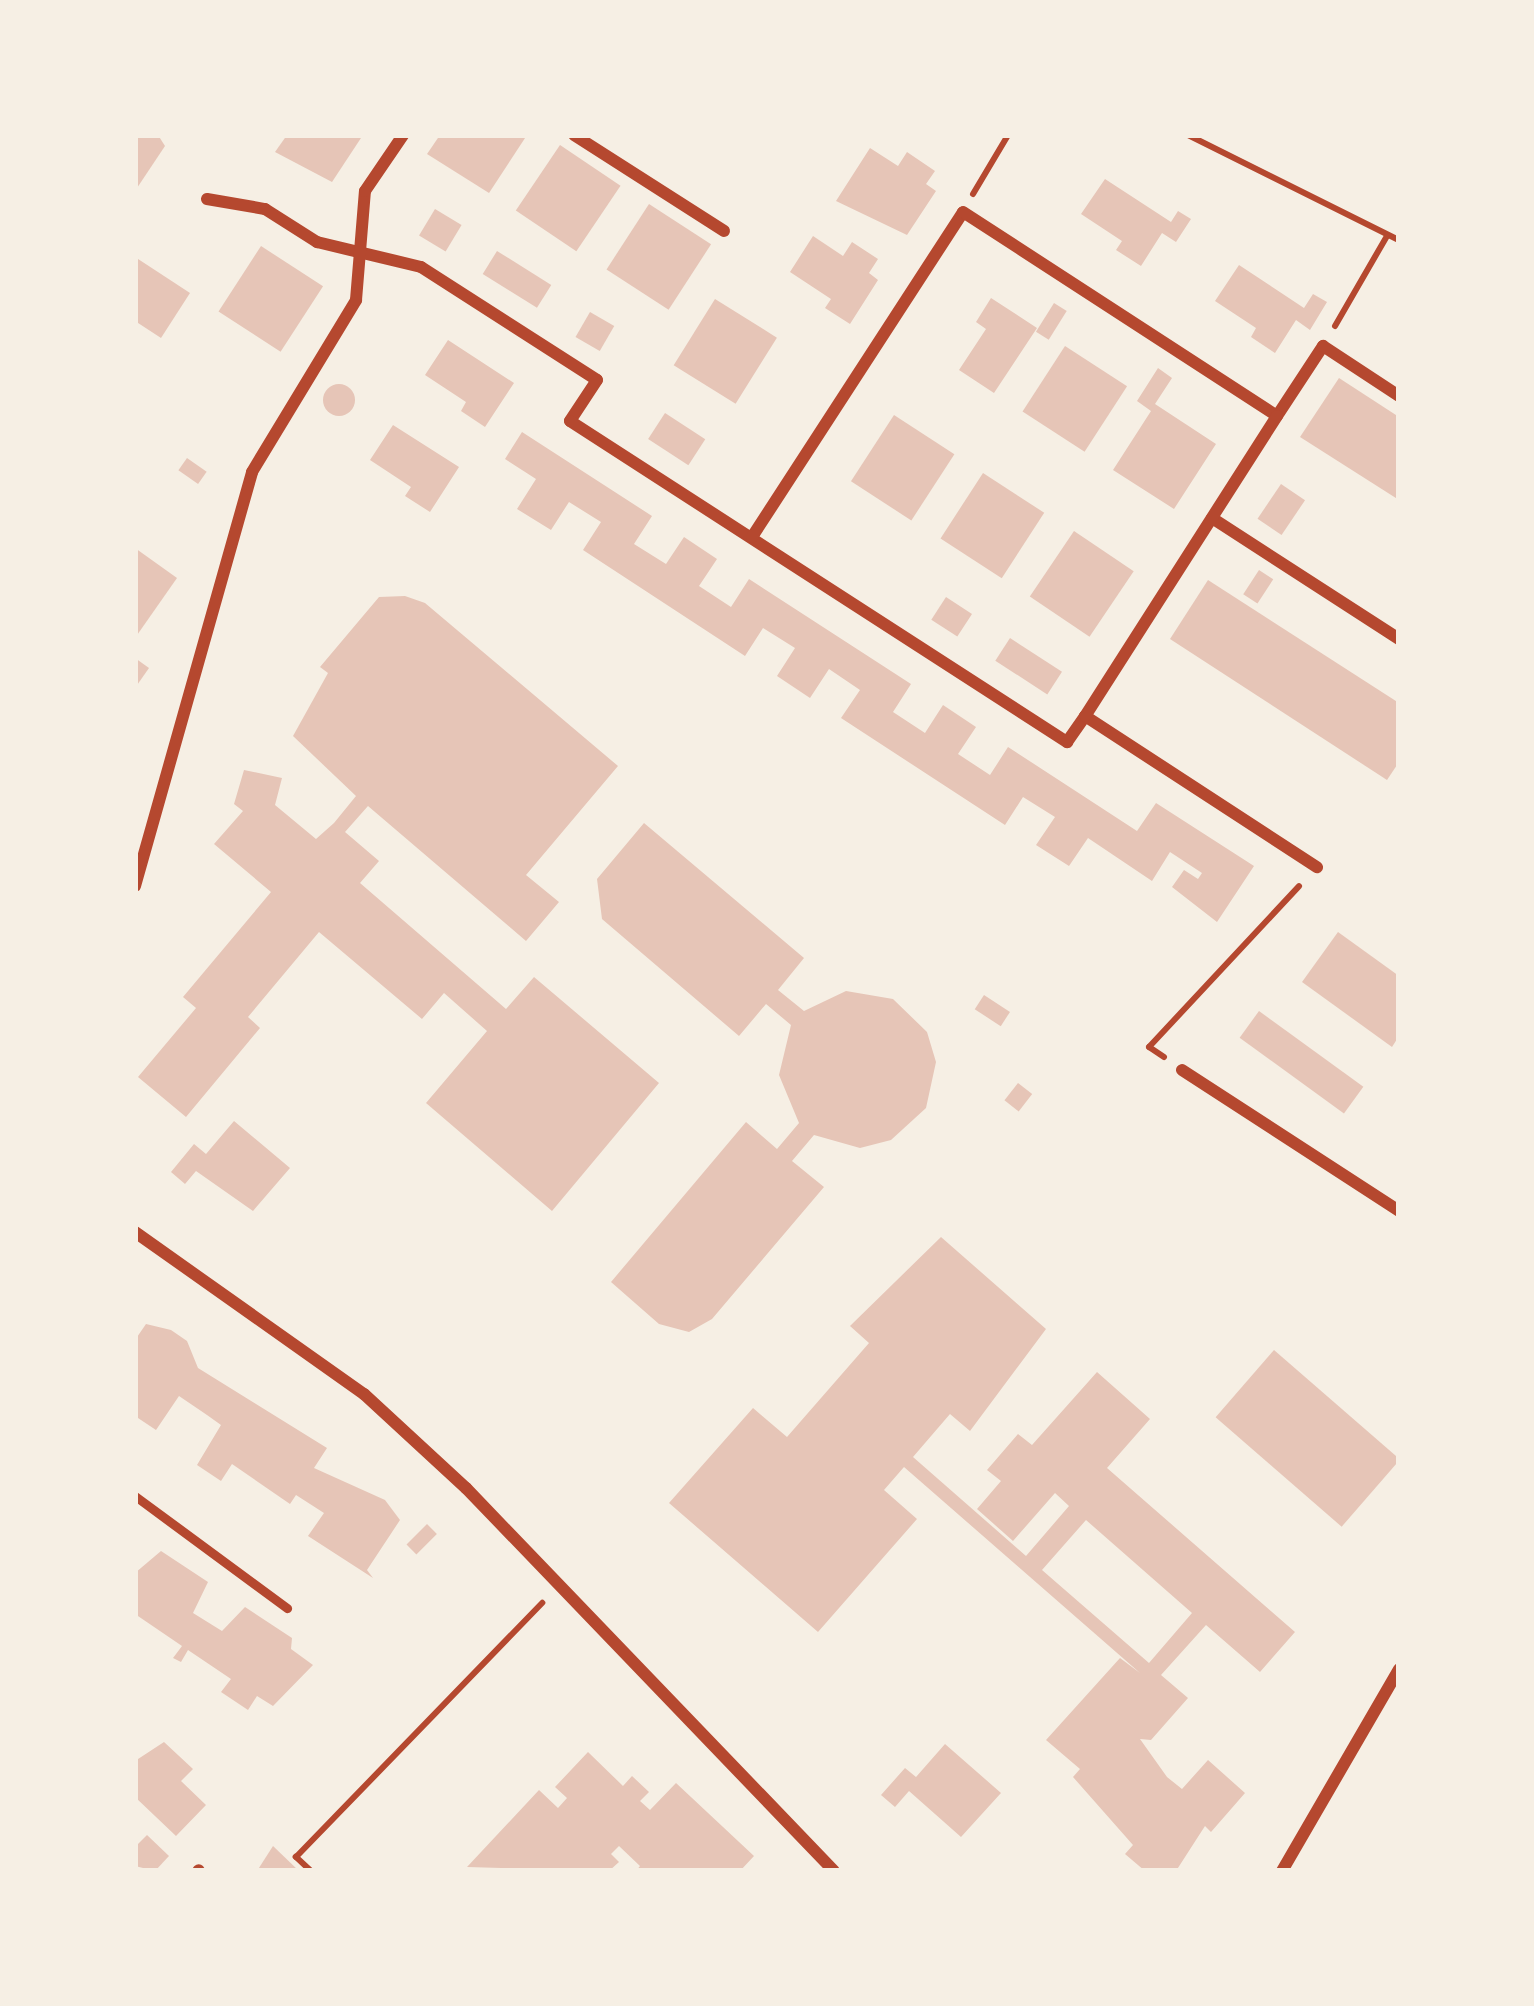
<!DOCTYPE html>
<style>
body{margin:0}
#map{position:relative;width:1534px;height:2006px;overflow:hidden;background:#f6efe4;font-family:"Roboto Condensed",sans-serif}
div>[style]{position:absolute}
.building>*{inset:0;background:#e6c5b7;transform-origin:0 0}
.round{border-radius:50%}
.path>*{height:6px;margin:-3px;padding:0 3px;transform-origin:3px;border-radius:3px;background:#b5482f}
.service>*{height:9px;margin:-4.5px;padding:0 4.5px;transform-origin:4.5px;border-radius:4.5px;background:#b5482f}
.minor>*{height:12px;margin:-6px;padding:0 6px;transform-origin:6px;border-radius:6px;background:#b5482f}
span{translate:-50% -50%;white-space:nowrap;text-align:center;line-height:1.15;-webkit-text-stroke:12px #f6efe4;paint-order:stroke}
.frame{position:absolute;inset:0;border:138px solid #f6efe4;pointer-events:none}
</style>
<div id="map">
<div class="building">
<i style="clip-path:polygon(135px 135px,158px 135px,165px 146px,135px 191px)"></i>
<i style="clip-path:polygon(287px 135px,357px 135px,361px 138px,332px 182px,275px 152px)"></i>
<i style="clip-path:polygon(440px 135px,527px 135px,489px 193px,427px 154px)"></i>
<i style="left:560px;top:145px;width:73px;height:79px;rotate:34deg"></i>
<i style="clip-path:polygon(870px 148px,898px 166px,907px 152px,935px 171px,926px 184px,936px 191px,907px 235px,836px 201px)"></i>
<i style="clip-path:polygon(1105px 179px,1171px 222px,1178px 211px,1191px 219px,1176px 242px,1162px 233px,1141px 266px,1116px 250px,1122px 241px,1081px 214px)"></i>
<i style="left:649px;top:204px;width:74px;height:78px;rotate:33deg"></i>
<i style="left:435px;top:209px;width:31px;height:31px;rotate:31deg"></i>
<i style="clip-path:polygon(813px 236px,843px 256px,852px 242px,878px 259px,869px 273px,878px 280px,850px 324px,825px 308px,831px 299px,790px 272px)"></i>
<i style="left:261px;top:246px;width:74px;height:78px;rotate:33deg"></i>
<i style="left:497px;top:251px;width:64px;height:27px;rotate:32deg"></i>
<i style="clip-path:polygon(135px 257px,190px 293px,161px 338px,135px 321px)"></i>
<i style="clip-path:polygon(1239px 265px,1304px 308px,1313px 294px,1327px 302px,1310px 330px,1296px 320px,1275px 353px,1251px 337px,1256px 328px,1215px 301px)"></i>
<i style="clip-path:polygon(991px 298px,1037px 328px,994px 393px,959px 370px,986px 329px,976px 322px)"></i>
<i style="left:715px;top:299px;width:73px;height:78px;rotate:32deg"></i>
<i style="left:1054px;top:303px;width:15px;height:34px;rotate:32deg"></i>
<i style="left:590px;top:312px;width:28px;height:29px;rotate:30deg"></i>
<i style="clip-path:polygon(448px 340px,514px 383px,485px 427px,461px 411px,466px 402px,425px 375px)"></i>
<i style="left:1065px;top:346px;width:74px;height:78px;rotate:33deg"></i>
<i style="clip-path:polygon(1158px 368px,1172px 378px,1155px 404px,1216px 444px,1174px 509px,1113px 470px,1151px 411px,1137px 401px)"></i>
<i style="clip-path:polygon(1339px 378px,1399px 417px,1399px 500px,1300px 437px)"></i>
<i class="round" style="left:323px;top:384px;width:32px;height:32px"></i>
<i style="left:665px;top:413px;width:48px;height:31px;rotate:33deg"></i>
<i style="left:894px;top:415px;width:72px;height:79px;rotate:33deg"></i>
<i style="clip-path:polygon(393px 425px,459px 467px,430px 512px,405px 496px,411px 487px,370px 460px)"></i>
<i style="clip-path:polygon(522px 432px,652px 516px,634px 544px,666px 564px,684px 537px,717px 559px,699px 586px,731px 607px,749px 579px,911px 684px,893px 712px,925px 733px,943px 705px,976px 727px,958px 754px,990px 775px,1008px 747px,1137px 831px,1156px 803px,1254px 866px,1217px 922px,1172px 887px,1184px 870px,1198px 879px,1202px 873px,1170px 852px,1152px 881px,1088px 838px,1069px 866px,1036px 845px,1055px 817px,1023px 797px,1005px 825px,841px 718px,860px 690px,829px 669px,810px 698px,777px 676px,795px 648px,763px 628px,745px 656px,583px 550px,601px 522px,569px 502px,551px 530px,517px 509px,536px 479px,505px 459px)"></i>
<i style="left:187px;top:458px;width:24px;height:15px;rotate:35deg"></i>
<i style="left:983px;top:473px;width:73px;height:78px;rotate:33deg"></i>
<i style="left:1281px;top:484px;width:29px;height:42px;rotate:34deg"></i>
<i style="left:1074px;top:531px;width:72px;height:79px;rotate:34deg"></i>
<i style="clip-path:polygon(135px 548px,177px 578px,135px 638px)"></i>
<i style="left:1259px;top:570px;width:17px;height:29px;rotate:33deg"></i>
<i style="clip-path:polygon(1208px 580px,1399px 703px,1399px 762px,1387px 780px,1170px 639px)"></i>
<i style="clip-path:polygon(405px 596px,425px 603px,618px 766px,526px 875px,559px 902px,526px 941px,368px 806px,345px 832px,379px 861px,360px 883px,506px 1009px,534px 977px,659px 1083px,552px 1211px,426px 1103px,487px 1031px,444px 993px,422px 1019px,319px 932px,248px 1017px,260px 1028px,186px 1117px,138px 1077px,196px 1008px,183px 997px,271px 892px,214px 844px,243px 811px,234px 804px,244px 770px,282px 778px,275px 805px,316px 839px,334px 823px,356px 796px,293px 736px,328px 673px,320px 667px,379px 597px)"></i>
<i style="left:946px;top:597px;width:31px;height:27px;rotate:33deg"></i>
<i style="left:1010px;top:638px;width:62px;height:27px;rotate:33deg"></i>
<i style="clip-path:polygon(135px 658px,149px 668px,135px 688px)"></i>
<i style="clip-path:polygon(644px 823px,804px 958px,778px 990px,804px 1011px,846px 991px,893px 999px,927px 1032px,936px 1062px,926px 1108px,891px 1140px,860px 1148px,814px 1135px,792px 1161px,824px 1187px,712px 1319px,689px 1332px,659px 1324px,611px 1282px,746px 1122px,777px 1149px,799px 1123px,779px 1075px,791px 1025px,766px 1004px,739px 1036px,602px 919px,597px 879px)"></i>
<i style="clip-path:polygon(1338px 932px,1399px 976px,1399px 1036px,1392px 1047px,1302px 982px)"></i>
<i style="left:984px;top:995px;width:31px;height:17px;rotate:33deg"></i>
<i style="left:1259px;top:1011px;width:129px;height:33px;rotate:36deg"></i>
<i style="left:1018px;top:1083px;width:18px;height:22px;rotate:38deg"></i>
<i style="clip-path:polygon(234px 1121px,290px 1168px,253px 1211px,196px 1171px,185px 1184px,171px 1172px,194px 1144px,206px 1154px)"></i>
<i style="clip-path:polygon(evenodd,941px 1237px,1046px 1329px,970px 1431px,950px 1414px,913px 1457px,1026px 1556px,1069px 1506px,1055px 1493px,1013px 1541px,977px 1509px,1001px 1481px,987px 1470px,1018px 1434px,1032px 1445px,1097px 1372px,1150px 1419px,1107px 1468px,1295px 1632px,1260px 1672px,1206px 1625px,1161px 1675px,1188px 1698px,1151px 1740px,1140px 1739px,1167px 1777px,1182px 1789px,1208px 1760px,1245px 1793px,1211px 1832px,1205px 1826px,1176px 1871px,1145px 1871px,1125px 1854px,1133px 1845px,1073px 1777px,1080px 1769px,1046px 1740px,1120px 1658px,1140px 1673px,904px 1467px,884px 1490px,917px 1519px,818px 1632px,669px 1503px,753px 1408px,787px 1437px,869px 1343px,850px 1326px,941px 1237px,1086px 1520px,1192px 1613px,1149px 1663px,1042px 1570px,1086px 1520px)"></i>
<i style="clip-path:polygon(146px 1324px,171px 1330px,187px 1341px,198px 1368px,327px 1448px,314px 1468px,385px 1500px,400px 1520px,367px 1570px,373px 1578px,308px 1536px,324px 1513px,296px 1495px,290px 1504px,232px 1464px,221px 1481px,197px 1465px,221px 1425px,207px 1415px,179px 1396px,156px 1430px,135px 1416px,135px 1340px)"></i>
<i style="left:1274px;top:1350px;width:167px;height:89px;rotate:41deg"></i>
<i style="left:427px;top:1524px;width:14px;height:29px;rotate:45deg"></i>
<i style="clip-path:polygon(161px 1551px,208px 1582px,193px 1613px,222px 1631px,245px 1607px,292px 1638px,291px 1649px,313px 1665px,273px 1706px,257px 1696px,248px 1710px,221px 1692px,231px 1679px,188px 1650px,181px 1662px,173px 1658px,182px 1646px,135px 1614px,135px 1573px)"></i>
<i style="clip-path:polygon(164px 1742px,193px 1769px,181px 1781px,206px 1805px,176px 1836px,135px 1797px,135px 1761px)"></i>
<i style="clip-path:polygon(945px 1744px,1001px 1793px,961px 1837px,909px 1791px,895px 1807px,881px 1795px,905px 1768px,916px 1777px)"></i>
<i style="clip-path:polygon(588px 1752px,623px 1786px,632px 1776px,649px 1792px,640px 1801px,650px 1810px,676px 1783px,754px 1856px,740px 1871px,636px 1871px,640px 1866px,619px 1846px,611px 1854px,619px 1862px,609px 1871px,467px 1867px,539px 1790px,558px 1808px,567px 1798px,555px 1787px)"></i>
<i style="clip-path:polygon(147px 1835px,169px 1856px,155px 1871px,135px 1866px,135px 1847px)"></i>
<i style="clip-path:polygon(273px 1846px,299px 1871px,257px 1871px)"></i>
</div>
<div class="path">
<i style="left:1188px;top:135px;width:236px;rotate:26.5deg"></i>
<i style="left:973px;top:194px;width:69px;rotate:-59.3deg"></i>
<i style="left:1335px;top:326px;width:104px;rotate:-60deg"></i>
<i style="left:1164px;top:1057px;width:18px;rotate:-146deg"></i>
<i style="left:1149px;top:1047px;width:220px;rotate:-47deg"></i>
<i style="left:311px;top:1871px;width:21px;rotate:-137deg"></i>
<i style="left:296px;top:1857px;width:354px;rotate:-45.9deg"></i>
</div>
<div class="service">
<i style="left:135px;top:1496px;width:189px;rotate:36.4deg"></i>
</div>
<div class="minor">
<i style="left:574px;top:135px;width:178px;rotate:32.6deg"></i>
<i style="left:207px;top:199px;width:59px;rotate:9.8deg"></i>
<i style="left:265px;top:209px;width:62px;rotate:32.4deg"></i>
<i style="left:317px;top:242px;width:107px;rotate:13.5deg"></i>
<i style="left:421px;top:267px;width:209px;rotate:32.7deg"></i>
<i style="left:597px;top:380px;width:49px;rotate:123.4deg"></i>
<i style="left:570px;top:421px;width:592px;rotate:32.86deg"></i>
<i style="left:1067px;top:742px;width:32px;rotate:-55deg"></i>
<i style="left:1085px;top:716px;width:277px;rotate:33.1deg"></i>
<i style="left:1277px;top:416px;width:84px;rotate:-56.7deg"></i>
<i style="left:1323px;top:346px;width:91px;rotate:33.3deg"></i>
<i style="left:1212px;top:518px;width:223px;rotate:32.9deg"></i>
<i style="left:752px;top:537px;width:387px;rotate:-57deg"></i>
<i style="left:963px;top:212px;width:374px;rotate:33deg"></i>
<i style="left:1277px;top:416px;width:356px;rotate:122.6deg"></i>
<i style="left:135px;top:886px;width:430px;rotate:-74.2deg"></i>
<i style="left:252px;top:472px;width:201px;rotate:-58.8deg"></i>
<i style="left:356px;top:300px;width:109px;rotate:-85.3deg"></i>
<i style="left:365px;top:191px;width:68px;rotate:-55.8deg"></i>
<i style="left:1182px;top:1070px;width:259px;rotate:33deg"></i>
<i style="left:135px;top:1232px;width:281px;rotate:35.3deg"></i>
<i style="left:364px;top:1394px;width:139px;rotate:42.7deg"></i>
<i style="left:466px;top:1488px;width:531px;rotate:46.14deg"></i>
<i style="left:198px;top:1871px;width:1px;rotate:-45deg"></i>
<i style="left:1282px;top:1871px;width:233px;rotate:-59.9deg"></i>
</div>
<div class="frame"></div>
</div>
